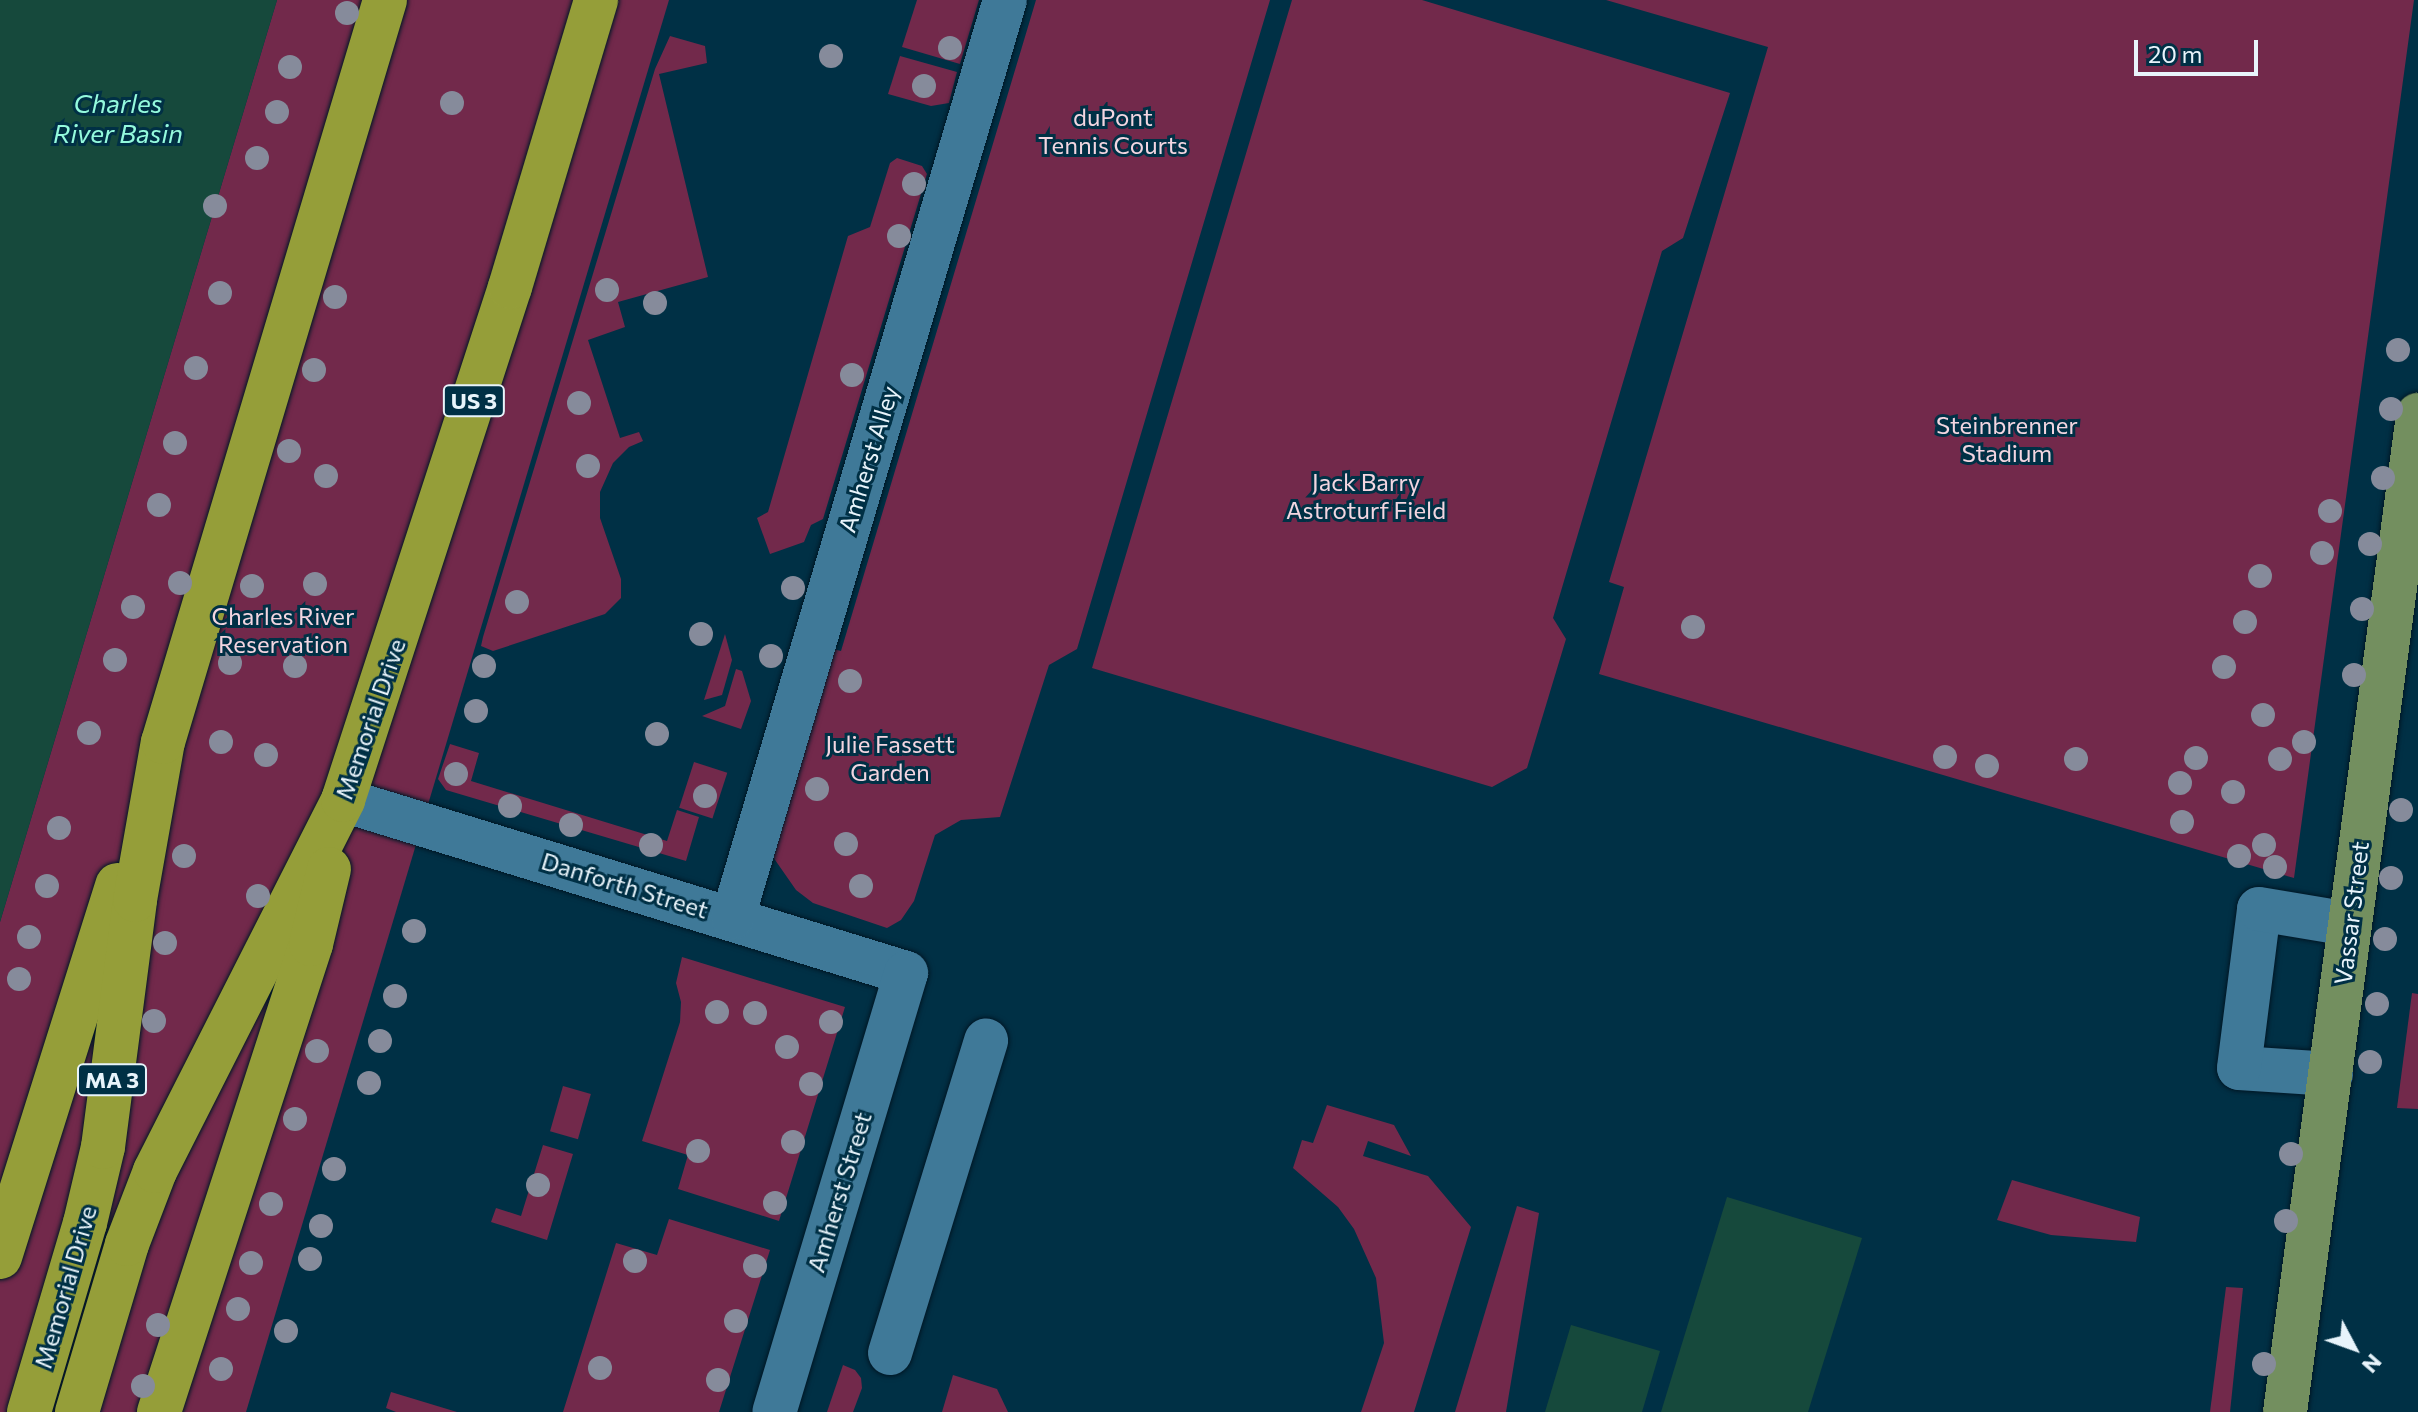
<!DOCTYPE html>
<style>
body{margin:0}
#map{position:relative;width:2418px;height:1412px;overflow:hidden;background:#003045;font-family:Commissioner,sans-serif}
div>[style]{position:absolute}
.green>*{inset:0;background:#72294b;transform-origin:0 0}
.water>*{inset:0;background:#16493c}
.roads{filter:drop-shadow(0 0 2px #001725) drop-shadow(0 0 2px #001725)}
.minor>*{height:44px;margin:-22px;padding:0 22px;transform-origin:22px;border-radius:22px;background:#3f7998}
.major>*{height:44px;margin:-22px;padding:0 22px;transform-origin:22px;border-radius:22px;background:#738f5f}
.highway>*{height:44px;margin:-22px;padding:0 22px;transform-origin:22px;border-radius:22px;background:#959e39}
.trees>*{width:24px;height:24px;margin:-12px;border-radius:50%;background:#868b9b}
span{translate:-50% -50%;white-space:nowrap;text-align:center;line-height:1.15;-webkit-text-stroke:6px #003045;paint-order:stroke}
.shield-label span{padding:2px 6px;background:#003045;border:2px solid;border-radius:6px;-webkit-text-stroke-width:0}
.shield-label{font-size:22px;color:#e8f4fb;font-weight:700}
.park-label{font-size:24px;color:#f3d6e1}
.street-label{font-size:24px;color:#e8f4fb}
.water-label{font-size:26px;color:#94fadd;font-style:italic}
.north{position:absolute;left:2314px;top:1308px;width:80px;height:80px;-webkit-text-stroke:6px #003045;paint-order:stroke;rotate:131deg;font-size:22px;font-weight:700;line-height:32px;text-align:center;color:#e8f4fb}
.north::after{content:'';display:block;margin:auto;width:28px;height:36px;background:#e8f4fb;clip-path:polygon(50% 0,100% 100%,50% 72%,0 100%)}
.scale{position:absolute;left:2134px;top:40px;width:124px;height:36px;box-sizing:border-box;border:4px solid #e8f4fb;border-top:0;padding-left:10px;font-size:24px;line-height:28px;white-space:nowrap;color:#e8f4fb;-webkit-text-stroke:6px #003045;paint-order:stroke}
</style>
<div id="map">
<div class="green">
<i style="clip-path:polygon(277px 0,669px 0,246px 1412px,0 1412px,0 922px)"></i>
<i style="clip-path:polygon(917px 0,979px 0,960px 64px,902px 47px)"></i>
<i style="clip-path:polygon(1036px 0,1270px 0,1077px 649px,1049px 665px,1000px 817px,961px 820px,935px 835px,914px 901px,901px 920px,887px 928px,813px 903px,796px 890px,773px 857px,833px 649px,841px 651px)"></i>
<i style="clip-path:polygon(1292px 0,1422px 0,1730px 93px,1683px 238px,1662px 251px,1553px 618px,1566px 639px,1527px 768px,1492px 787px,1092px 668px)"></i>
<i style="clip-path:polygon(1606px 0,2414px 0,2294px 878px,1599px 674px,1624px 587px,1609px 582px,1768px 47px)"></i>
<i style="clip-path:polygon(670px 36px,705px 46px,707px 63px,659px 74px,708px 277px,618px 302px,625px 327px,588px 340px,620px 438px,639px 432px,643px 441px,629px 447px,613px 463px,600px 492px,600px 518px,621px 579px,621px 598px,605px 614px,493px 651px,481px 646px,483px 637px,655px 69px)"></i>
<i style="clip-path:polygon(900px 56px,957px 72px,949px 103px,931px 106px,888px 94px)"></i>
<i style="clip-path:polygon(897px 158px,922px 166px,927px 174px,823px 519px,811px 525px,804px 542px,770px 554px,757px 518px,768px 512px,848px 236px,870px 227px,890px 163px)"></i>
<i style="clip-path:polygon(725px 634px,732px 660px,722px 695px,704px 700px)"></i>
<i style="clip-path:polygon(736px 669px,742px 671px,751px 701px,741px 729px,702px 716px,725px 706px)"></i>
<i style="clip-path:polygon(450px 744px,479px 753px,471px 781px,667px 841px,677px 810px,699px 817px,686px 861px,446px 790px,438px 779px)"></i>
<i style="left:694px;top:762px;width:35px;height:48px;rotate:18deg"></i>
<i style="clip-path:polygon(682px 957px,845px 1007px,779px 1221px,678px 1189px,688px 1155px,642px 1141px,680px 1022px,681px 1002px,676px 983px)"></i>
<i style="clip-path:polygon(2412px 993px,2418px 994px,2418px 1109px,2397px 1108px)"></i>
<i style="left:563px;top:1086px;width:29px;height:47px;rotate:16deg"></i>
<i style="clip-path:polygon(1327px 1105px,1394px 1125px,1411px 1156px,1368px 1141px,1363px 1156px,1428px 1176px,1471px 1227px,1414px 1412px,1361px 1412px,1384px 1343px,1376px 1278px,1354px 1229px,1338px 1207px,1293px 1168px,1302px 1140px,1313px 1143px)"></i>
<i style="clip-path:polygon(543px 1145px,573px 1154px,547px 1240px,491px 1222px,496px 1208px,521px 1216px)"></i>
<i style="clip-path:polygon(2012px 1180px,2140px 1217px,2136px 1242px,2051px 1235px,1997px 1220px)"></i>
<i style="clip-path:polygon(1517px 1206px,1539px 1213px,1506px 1412px,1455px 1412px)"></i>
<i style="clip-path:polygon(669px 1219px,770px 1250px,719px 1412px,563px 1412px,616px 1243px,657px 1255px)"></i>
<i style="clip-path:polygon(2226px 1287px,2243px 1288px,2230px 1412px,2210px 1412px)"></i>
<i style="clip-path:polygon(843px 1365px,855px 1370px,861px 1378px,862px 1388px,853px 1412px,827px 1412px)"></i>
<i style="clip-path:polygon(953px 1375px,997px 1389px,1008px 1412px,942px 1412px)"></i>
<i style="clip-path:polygon(391px 1392px,457px 1412px,396px 1412px,386px 1408px)"></i>
</div>
<div class="water">
<i style="clip-path:polygon(0 0,277px 0,0 922px)"></i>
<i style="clip-path:polygon(1727px 1197px,1862px 1238px,1808px 1412px,1661px 1412px)"></i>
<i style="clip-path:polygon(1571px 1325px,1660px 1351px,1642px 1412px,1545px 1412px)"></i>
</div>
<div class="roads">
<div class="minor">
<i style="left:343px;top:800px;width:589px;rotate:17.08deg"></i>
<i style="left:906px;top:973px;width:458px;rotate:106.7deg"></i>
<i style="left:733px;top:917px;width:956px;rotate:-73.48deg"></i>
<i style="left:2331px;top:1074px;width:92px;rotate:-176.3deg"></i>
<i style="left:2239px;top:1068px;width:160px;rotate:-82.8deg"></i>
<i style="left:2259px;top:909px;width:91px;rotate:9.5deg"></i>
<i style="left:890px;top:1353px;width:327px;rotate:-72.9deg"></i>
</div>
<div class="major">
<i style="left:2285px;top:1412px;width:1006px;rotate:-82.4deg"></i>
</div>
<div class="highway">
<i style="left:0;top:1257px;width:390px;rotate:-72.5deg"></i>
<i style="left:29px;top:1412px;width:197px;rotate:-73.5deg"></i>
<i style="left:85px;top:1223px;width:78px;rotate:-76.7deg"></i>
<i style="left:103px;top:1147px;width:249px;rotate:-82.6deg"></i>
<i style="left:135px;top:900px;width:160px;rotate:-80deg"></i>
<i style="left:163px;top:742px;width:774px;rotate:-73.34deg"></i>
<i style="left:77px;top:1412px;width:175px;rotate:-73.4deg"></i>
<i style="left:127px;top:1244px;width:78px;rotate:-69deg"></i>
<i style="left:155px;top:1171px;width:416px;rotate:-63.1deg"></i>
<i style="left:343px;top:800px;width:539px;rotate:-71.97deg"></i>
<i style="left:510px;top:287px;width:300px;rotate:-73.3deg"></i>
<i style="left:159px;top:1412px;width:492px;rotate:-72deg"></i>
<i style="left:311px;top:944px;width:77px;rotate:-76.5deg"></i>
</div>
</div>
<div class="trees">
<i style="left:347px;top:13px"></i>
<i style="left:950px;top:48px"></i>
<i style="left:831px;top:56px"></i>
<i style="left:290px;top:67px"></i>
<i style="left:924px;top:86px"></i>
<i style="left:452px;top:103px"></i>
<i style="left:277px;top:112px"></i>
<i style="left:257px;top:158px"></i>
<i style="left:914px;top:184px"></i>
<i style="left:215px;top:206px"></i>
<i style="left:899px;top:236px"></i>
<i style="left:607px;top:290px"></i>
<i style="left:220px;top:293px"></i>
<i style="left:335px;top:297px"></i>
<i style="left:655px;top:303px"></i>
<i style="left:2398px;top:350px"></i>
<i style="left:196px;top:368px"></i>
<i style="left:314px;top:370px"></i>
<i style="left:852px;top:375px"></i>
<i style="left:579px;top:403px"></i>
<i style="left:2391px;top:409px"></i>
<i style="left:175px;top:443px"></i>
<i style="left:289px;top:451px"></i>
<i style="left:588px;top:466px"></i>
<i style="left:326px;top:476px"></i>
<i style="left:2383px;top:478px"></i>
<i style="left:159px;top:505px"></i>
<i style="left:2330px;top:511px"></i>
<i style="left:2370px;top:544px"></i>
<i style="left:2322px;top:553px"></i>
<i style="left:2260px;top:576px"></i>
<i style="left:180px;top:583px"></i>
<i style="left:315px;top:584px"></i>
<i style="left:252px;top:586px"></i>
<i style="left:793px;top:588px"></i>
<i style="left:517px;top:602px"></i>
<i style="left:133px;top:607px"></i>
<i style="left:2362px;top:609px"></i>
<i style="left:2245px;top:622px"></i>
<i style="left:1693px;top:627px"></i>
<i style="left:701px;top:634px"></i>
<i style="left:771px;top:656px"></i>
<i style="left:115px;top:660px"></i>
<i style="left:230px;top:663px"></i>
<i style="left:295px;top:666px"></i>
<i style="left:484px;top:666px"></i>
<i style="left:2224px;top:667px"></i>
<i style="left:2354px;top:675px"></i>
<i style="left:850px;top:681px"></i>
<i style="left:476px;top:711px"></i>
<i style="left:2263px;top:715px"></i>
<i style="left:89px;top:733px"></i>
<i style="left:657px;top:734px"></i>
<i style="left:221px;top:742px"></i>
<i style="left:2304px;top:742px"></i>
<i style="left:266px;top:755px"></i>
<i style="left:1945px;top:757px"></i>
<i style="left:2196px;top:758px"></i>
<i style="left:2076px;top:759px"></i>
<i style="left:2280px;top:759px"></i>
<i style="left:1987px;top:766px"></i>
<i style="left:456px;top:774px"></i>
<i style="left:2180px;top:783px"></i>
<i style="left:817px;top:789px"></i>
<i style="left:2233px;top:792px"></i>
<i style="left:705px;top:796px"></i>
<i style="left:510px;top:806px"></i>
<i style="left:2401px;top:810px"></i>
<i style="left:2182px;top:822px"></i>
<i style="left:571px;top:825px"></i>
<i style="left:59px;top:828px"></i>
<i style="left:846px;top:844px"></i>
<i style="left:651px;top:845px"></i>
<i style="left:2264px;top:845px"></i>
<i style="left:184px;top:856px"></i>
<i style="left:2239px;top:856px"></i>
<i style="left:2275px;top:867px"></i>
<i style="left:2391px;top:878px"></i>
<i style="left:47px;top:886px"></i>
<i style="left:861px;top:886px"></i>
<i style="left:258px;top:896px"></i>
<i style="left:414px;top:931px"></i>
<i style="left:29px;top:937px"></i>
<i style="left:2385px;top:939px"></i>
<i style="left:165px;top:943px"></i>
<i style="left:19px;top:979px"></i>
<i style="left:395px;top:996px"></i>
<i style="left:2377px;top:1004px"></i>
<i style="left:717px;top:1012px"></i>
<i style="left:755px;top:1013px"></i>
<i style="left:154px;top:1021px"></i>
<i style="left:831px;top:1022px"></i>
<i style="left:380px;top:1041px"></i>
<i style="left:787px;top:1047px"></i>
<i style="left:317px;top:1051px"></i>
<i style="left:2370px;top:1062px"></i>
<i style="left:369px;top:1083px"></i>
<i style="left:811px;top:1084px"></i>
<i style="left:295px;top:1119px"></i>
<i style="left:793px;top:1142px"></i>
<i style="left:698px;top:1151px"></i>
<i style="left:2291px;top:1154px"></i>
<i style="left:334px;top:1169px"></i>
<i style="left:538px;top:1185px"></i>
<i style="left:775px;top:1203px"></i>
<i style="left:271px;top:1204px"></i>
<i style="left:2286px;top:1221px"></i>
<i style="left:321px;top:1226px"></i>
<i style="left:310px;top:1259px"></i>
<i style="left:635px;top:1261px"></i>
<i style="left:251px;top:1263px"></i>
<i style="left:755px;top:1266px"></i>
<i style="left:238px;top:1309px"></i>
<i style="left:736px;top:1321px"></i>
<i style="left:158px;top:1325px"></i>
<i style="left:286px;top:1331px"></i>
<i style="left:2264px;top:1364px"></i>
<i style="left:600px;top:1368px"></i>
<i style="left:221px;top:1369px"></i>
<i style="left:718px;top:1380px"></i>
<i style="left:143px;top:1386px"></i>
</div>
<div class="shield-label">
<span style="left:474px;top:401px">US 3</span>
<span style="left:112px;top:1080px">MA 3</span>
</div>
<div class="park-label">
<span style="left:1113px;top:131px">duPont<br>Tennis Courts</span>
<span style="left:2007px;top:439px">Steinbrenner<br>Stadium</span>
<span style="left:1366px;top:496px">Jack Barry<br>Astroturf Field</span>
<span style="left:283px;top:630px">Charles River<br>Reservation</span>
<span style="left:890px;top:758px">Julie Fassett<br>Garden</span>
</div>
<div class="street-label">
<span style="left:868px;top:459px;rotate:-73deg">Amherst Alley</span>
<span style="left:370px;top:719px;rotate:-71deg">Memorial Drive</span>
<span style="left:625px;top:885px;rotate:17deg">Danforth Street</span>
<span style="left:2351px;top:913px;rotate:-83deg">Vassar Street</span>
<span style="left:839px;top:1192px;rotate:-73deg">Amherst Street</span>
<span style="left:65px;top:1287px;rotate:-74deg">Memorial Drive</span>
</div>
<div class="water-label">
<span style="left:118px;top:118px">Charles<br>River Basin</span>
</div>
<div class="north">N</div>
<div class="scale">20 m</div>
</div>
